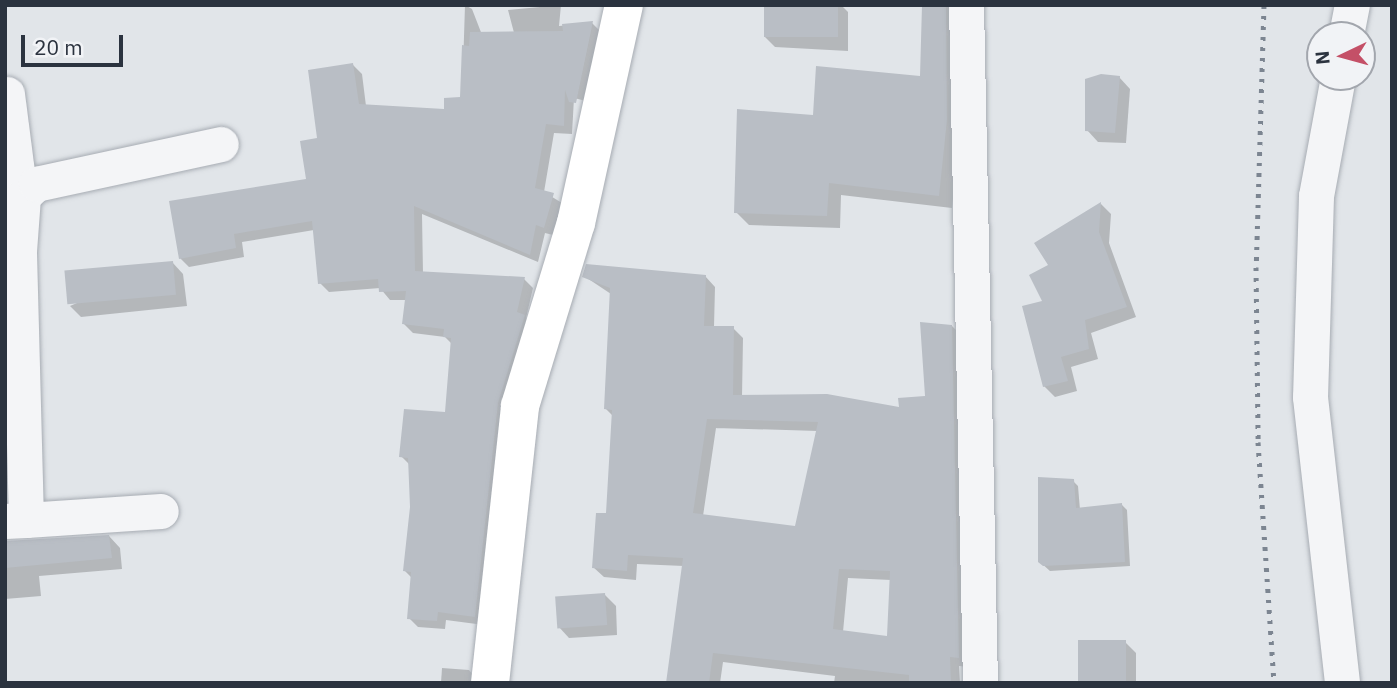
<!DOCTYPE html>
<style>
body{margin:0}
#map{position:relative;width:1397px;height:688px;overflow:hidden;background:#e1e5e9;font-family:"IBM Plex Sans",sans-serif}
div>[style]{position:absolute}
.shadow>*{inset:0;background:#0003}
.building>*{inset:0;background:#b9bec5;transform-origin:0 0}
.roads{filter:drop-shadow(0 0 2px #a7acb3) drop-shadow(0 0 2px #a7acb3)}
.minor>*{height:35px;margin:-17.5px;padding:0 17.5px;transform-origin:17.5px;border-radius:17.5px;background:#f4f5f7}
.secondary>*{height:38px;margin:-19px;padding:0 19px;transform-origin:19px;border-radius:19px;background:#fff}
.rail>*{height:5px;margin-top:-2.5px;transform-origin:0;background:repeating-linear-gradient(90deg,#7c8591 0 3.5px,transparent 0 10.5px)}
span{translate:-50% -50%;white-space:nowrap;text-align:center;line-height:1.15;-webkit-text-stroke:6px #f1f3f6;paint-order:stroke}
.frame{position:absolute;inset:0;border:7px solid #2b333f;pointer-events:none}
.north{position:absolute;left:1306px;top:21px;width:70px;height:70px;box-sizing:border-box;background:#f1f3f6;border:2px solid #a2a6ad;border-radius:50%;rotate:265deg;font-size:19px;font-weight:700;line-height:28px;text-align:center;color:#2b333f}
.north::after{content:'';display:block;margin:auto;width:24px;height:32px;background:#c45067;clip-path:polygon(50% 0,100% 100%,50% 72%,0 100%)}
.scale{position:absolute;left:21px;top:35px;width:102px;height:32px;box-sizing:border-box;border:4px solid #2b333f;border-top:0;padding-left:9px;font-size:21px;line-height:24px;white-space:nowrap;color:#2b333f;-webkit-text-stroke:5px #f1f3f6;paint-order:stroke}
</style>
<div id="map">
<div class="shadow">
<i style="clip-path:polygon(465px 5px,472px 9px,496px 71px,522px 63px,508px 10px,561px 5px,559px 26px,592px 23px,601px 32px,586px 101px,574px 98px,572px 134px,554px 133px,544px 192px,562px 203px,553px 235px,545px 233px,538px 262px,422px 214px,423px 273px,524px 279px,533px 288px,526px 318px,533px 325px,484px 625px,446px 620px,445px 629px,418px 627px,409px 618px,412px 578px,405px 571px,412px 508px,410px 465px,401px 456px,447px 414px,452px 344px,445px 337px,413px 333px,404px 324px,407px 300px,390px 300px,380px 288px,329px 292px,320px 283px,314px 230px,242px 242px,244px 257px,189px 267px,180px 258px,308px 180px,319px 140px,353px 65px,362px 74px,366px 106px,446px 111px,462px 99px)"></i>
<i style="clip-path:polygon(766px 5px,841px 5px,848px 12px,848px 51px,775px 47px,764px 36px)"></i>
<i style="clip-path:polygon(924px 5px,961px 5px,960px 134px,952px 208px,841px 195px,840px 228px,749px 225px,736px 212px,815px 116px,921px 78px)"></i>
<i style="clip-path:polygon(1119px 77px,1130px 89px,1126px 143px,1098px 142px,1087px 130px)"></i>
<i style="clip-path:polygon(1101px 204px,1111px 214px,1109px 243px,1136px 317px,1091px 333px,1098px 359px,1071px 367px,1077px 391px,1055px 397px,1044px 386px,1045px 302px,1051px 266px,1036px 243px)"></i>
<i style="clip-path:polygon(172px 262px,183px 274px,187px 306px,81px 317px,70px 306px)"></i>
<i style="clip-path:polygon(evenodd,584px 276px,705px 276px,715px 287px,714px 327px,733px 328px,743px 338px,742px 397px,901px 409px,927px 398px,952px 326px,962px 336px,969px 667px,959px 666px,960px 683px,834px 683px,835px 676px,723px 662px,720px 683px,668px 683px,684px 566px,637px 564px,636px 580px,604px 577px,593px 567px,608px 515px,613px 416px,606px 409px,611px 294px,584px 276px,716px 428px,818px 431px,796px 528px,703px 516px,716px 428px,584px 276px,848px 578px,891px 580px,889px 638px,843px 632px,848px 578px)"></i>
<i style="clip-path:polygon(1073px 481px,1078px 486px,1080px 510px,1122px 505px,1127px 510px,1130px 566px,1050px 571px,1040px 562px)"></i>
<i style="clip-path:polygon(109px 536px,120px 548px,122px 569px,39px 576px,41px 596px,5px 599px,5px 543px)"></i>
<i style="clip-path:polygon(605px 595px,616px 606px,617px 635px,569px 638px,558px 626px)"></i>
<i style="clip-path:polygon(1125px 642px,1136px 653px,1136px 683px,1079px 683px)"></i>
<i style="clip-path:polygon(442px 668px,469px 670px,480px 683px,441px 683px)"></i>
</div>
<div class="building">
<i style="left:764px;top:5px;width:74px;height:32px"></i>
<i style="clip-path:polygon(922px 5px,946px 5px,947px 120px,939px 196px,829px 183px,827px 216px,734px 213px,737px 109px,813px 115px,816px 66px,920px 76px)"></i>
<i style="clip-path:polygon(593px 21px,576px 103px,569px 102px,565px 90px,564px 126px,546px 124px,535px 188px,554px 193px,544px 228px,536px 225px,530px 255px,414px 206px,415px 271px,525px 277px,517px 312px,525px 315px,498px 403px,475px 617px,438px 612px,437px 621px,407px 619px,411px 572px,403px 571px,410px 507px,408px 458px,399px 457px,404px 409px,445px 412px,451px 338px,443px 337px,444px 329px,402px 324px,406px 291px,379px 292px,378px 279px,318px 284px,312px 221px,234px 234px,236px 248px,179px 259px,169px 201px,306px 179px,300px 141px,317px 138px,308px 70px,353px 63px,359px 104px,444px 109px,444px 98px,460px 97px,462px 45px,469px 46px,470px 32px,563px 31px,562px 24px)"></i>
<i style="clip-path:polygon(1101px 74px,1120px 76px,1115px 133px,1085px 131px,1085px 79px)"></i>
<i style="clip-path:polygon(1101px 202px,1099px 232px,1127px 307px,1085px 320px,1089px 349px,1061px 357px,1068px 381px,1043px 387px,1022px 306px,1042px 301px,1029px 275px,1048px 265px,1034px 243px)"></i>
<i style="left:173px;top:261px;width:34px;height:109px;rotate:85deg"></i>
<i style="clip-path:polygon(evenodd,586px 264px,706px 275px,704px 326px,734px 326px,733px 395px,827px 394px,899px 407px,898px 398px,925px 396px,920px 322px,952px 325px,959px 658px,950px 657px,951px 683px,909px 683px,909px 675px,713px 653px,709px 683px,666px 683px,683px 558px,628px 555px,627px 571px,592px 568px,596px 513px,606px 513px,612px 410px,604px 409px,610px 288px,582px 277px,586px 264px,707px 419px,818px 422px,795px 526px,693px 513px,707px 419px,586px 264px,839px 569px,890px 571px,887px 636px,833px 629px,839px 569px)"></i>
<i style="clip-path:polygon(1038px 477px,1074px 479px,1076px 508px,1122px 503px,1125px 562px,1043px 566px,1038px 562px)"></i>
<i style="clip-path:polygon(109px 535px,112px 558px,5px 568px,5px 541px)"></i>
<i style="left:605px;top:593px;width:32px;height:50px;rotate:86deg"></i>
<i style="left:1078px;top:640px;width:48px;height:43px"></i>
</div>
<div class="roads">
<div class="minor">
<i style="left:966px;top:5px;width:678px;rotate:88.82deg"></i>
<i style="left:1346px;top:35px;width:31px;rotate:-79deg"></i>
<i style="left:1338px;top:77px;width:121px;rotate:100.5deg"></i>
<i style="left:1316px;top:196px;width:201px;rotate:91.7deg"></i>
<i style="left:1310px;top:397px;width:288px;rotate:83.6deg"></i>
<i style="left:7px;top:94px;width:110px;rotate:82.7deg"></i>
<i style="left:26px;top:520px;width:135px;rotate:-3.8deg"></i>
<i style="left:5px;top:521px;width:21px;rotate:-3deg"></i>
<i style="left:26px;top:520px;width:269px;rotate:-91.5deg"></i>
<i style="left:19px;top:251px;width:55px;rotate:-85.8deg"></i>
<i style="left:23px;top:196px;width:18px;rotate:-43deg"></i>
<i style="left:36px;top:184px;width:189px;rotate:-12.2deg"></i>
</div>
<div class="secondary">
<i style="left:490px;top:683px;width:279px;rotate:-83.8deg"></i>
<i style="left:520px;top:406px;width:191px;rotate:-73deg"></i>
<i style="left:576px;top:223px;width:223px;rotate:-77.6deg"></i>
</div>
</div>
<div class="rail">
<i style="left:1264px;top:5px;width:262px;rotate:91.7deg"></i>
<i style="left:1256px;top:267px;width:175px;rotate:89.3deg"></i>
<i style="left:1258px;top:442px;width:242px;rotate:86.2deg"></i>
</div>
<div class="frame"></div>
<div class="north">N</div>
<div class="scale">20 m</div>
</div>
